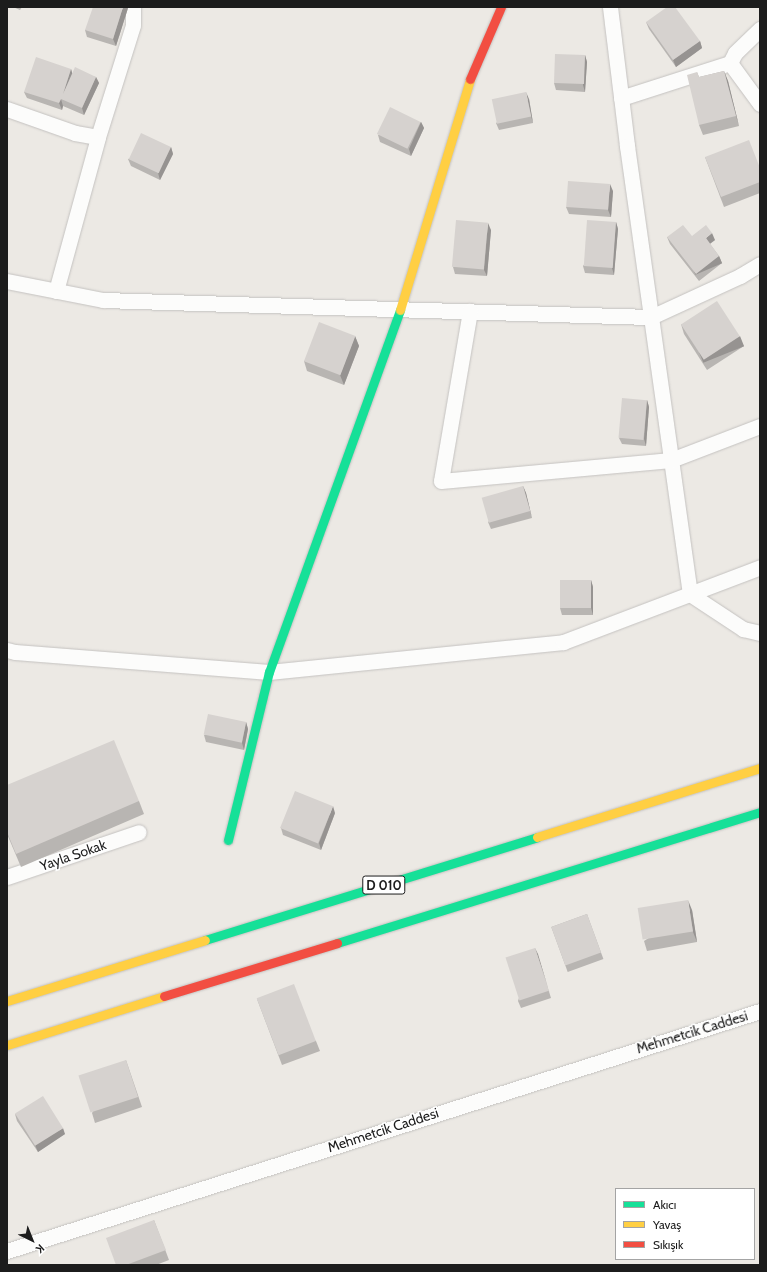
<!DOCTYPE html>
<meta charset="utf-8">
<style>
body{margin:0}
#map{position:relative;width:767px;height:1272px;overflow:hidden;background:#ece9e4;font-family:Cabin,sans-serif}
div>[style]{position:absolute}
.roads{filter:drop-shadow(0 0 1px #c4c2c0) drop-shadow(0 0 1px #c4c2c0)}
.street>*{height:15px;margin:-7.5px;padding:0 7.5px;transform-origin:7.5px;border-radius:7.5px;background:#fcfcfb}
.fast>*{height:9px;margin:-4.5px;padding:0 4.5px;transform-origin:4.5px;border-radius:4.5px;background:#16e098}
.slow>*{height:9px;margin:-4.5px;padding:0 4.5px;transform-origin:4.5px;border-radius:4.5px;background:#ffcf43}
.jam>*{height:9px;margin:-4.5px;padding:0 4.5px;transform-origin:4.5px;border-radius:4.5px;background:#f24e42}
.wall>*{inset:0;background:#b8b5b2;transform-origin:0 0}
.shaded-wall>*{inset:0;background:#969391;transform-origin:0 0}
.building>*{inset:0;background:#d6d2cf;transform-origin:0 0}
span{translate:-50% -50%;white-space:nowrap;text-align:center;line-height:1.15;-webkit-text-stroke:3px #fff;paint-order:stroke}
.shield-label span{padding:1px 3px;background:#fff;border:1px solid;border-radius:3px;-webkit-text-stroke-width:0}
.shield-label{font-size:13px;color:#1c1c1c;font-weight:700}
.street-label{font-size:14px;color:#1c1c1c}
.frame{position:absolute;inset:0;border:8px solid #1c1c1c;pointer-events:none}
.legend{position:absolute;left:615px;top:1188px;width:140px;height:72px;box-sizing:border-box;background:#fff;border:1px solid #a4a4a4;margin:0;padding:5px 7px;list-style:none;font-size:12px;color:#1c1c1c}
.legend li{display:flex;align-items:center;gap:8px;height:20px}
.legend b{width:20px;border:1px solid #a4a4a4}
.north{position:absolute;left:12px;top:1220px;width:40px;height:40px;-webkit-text-stroke:3px #fff;paint-order:stroke;rotate:137deg;font-size:11px;font-weight:700;line-height:16px;text-align:center;color:#1c1c1c}
.north::after{content:'';display:block;margin:auto;width:14px;height:18px;background:#1c1c1c;clip-path:polygon(50% 0,100% 100%,50% 72%,0 100%)}
</style>
<div id="map">
<div class="roads">
<div class="street">
<i style="left:610px;top:7px;width:140px;rotate:83deg"></i>
<i style="left:627px;top:146px;width:452px;rotate:82deg"></i>
<i style="left:690px;top:594px;width:64px;rotate:33.4deg"></i>
<i style="left:743px;top:629px;width:17px;rotate:13deg"></i>
<i style="left:730px;top:63px;width:51px;rotate:53.8deg"></i>
<i style="left:621px;top:98px;width:114px;rotate:-17.8deg"></i>
<i style="left:730px;top:63px;width:11px;rotate:-63deg"></i>
<i style="left:735px;top:53px;width:35px;rotate:-44deg"></i>
<i style="left:7px;top:109px;width:72px;rotate:19.4deg"></i>
<i style="left:75px;top:133px;width:23px;rotate:10deg"></i>
<i style="left:7px;top:281px;width:98px;rotate:11.2deg"></i>
<i style="left:103px;top:300px;width:548px;rotate:1.78deg"></i>
<i style="left:651px;top:317px;width:98px;rotate:-24.7deg"></i>
<i style="left:740px;top:276px;width:23px;rotate:-31deg"></i>
<i style="left:56px;top:291px;width:160px;rotate:-74.7deg"></i>
<i style="left:98px;top:137px;width:117px;rotate:-72.6deg"></i>
<i style="left:133px;top:25px;width:18px;rotate:-90deg"></i>
<i style="left:470px;top:311px;width:172px;rotate:99.7deg"></i>
<i style="left:441px;top:481px;width:231px;rotate:-5.2deg"></i>
<i style="left:671px;top:460px;width:95px;rotate:-20.9deg"></i>
<i style="left:7px;top:650px;width:8px;rotate:14deg"></i>
<i style="left:15px;top:652px;width:255px;rotate:4.5deg"></i>
<i style="left:269px;top:672px;width:296px;rotate:-5.8deg"></i>
<i style="left:563px;top:642px;width:211px;rotate:-20.8deg"></i>
<i style="left:7px;top:877px;width:139px;rotate:-18.8deg"></i>
<i style="left:7px;top:1251px;width:790px;rotate:-17.68deg"></i>
</div>
<div class="fast">
<i style="left:228px;top:840px;width:173px;rotate:-76.3deg"></i>
<i style="left:269px;top:672px;width:385px;rotate:-70.1deg"></i>
<i style="left:205px;top:940px;width:348px;rotate:-17.2deg"></i>
<i style="left:337px;top:943px;width:443px;rotate:-17.2deg"></i>
</div>
<div class="slow">
<i style="left:400px;top:310px;width:241px;rotate:-73.1deg"></i>
<i style="left:537px;top:837px;width:233px;rotate:-17.2deg"></i>
<i style="left:7px;top:1001px;width:207px;rotate:-17.1deg"></i>
<i style="left:7px;top:1045px;width:164px;rotate:-17.3deg"></i>
</div>
<div class="jam">
<i style="left:470px;top:79px;width:78px;rotate:-66.7deg"></i>
<i style="left:164px;top:996px;width:181px;rotate:-17deg"></i>
</div>
</div>
<div class="wall">
<i style="clip-path:polygon(13px 7px,22px 7px,20px 10px)"></i>
<i style="clip-path:polygon(128px 8px,116px 46px,87px 37px,85px 30px)"></i>
<i style="clip-path:polygon(646px 22px,700px 41px,702px 48px,676px 67px,649px 29px)"></i>
<i style="clip-path:polygon(585px 55px,587px 62px,585px 92px,556px 90px,554px 83px)"></i>
<i style="clip-path:polygon(71px 69px,72px 73px,96px 77px,99px 83px,84px 115px,63px 106px,62px 110px,27px 98px,24px 92px)"></i>
<i style="clip-path:polygon(724px 71px,728px 81px,739px 126px,703px 135px,699px 125px,697px 72px,699px 77px)"></i>
<i style="clip-path:polygon(529px 99px,533px 123px,499px 130px,496px 123px)"></i>
<i style="clip-path:polygon(421px 122px,424px 128px,411px 156px,380px 142px,378px 135px)"></i>
<i style="clip-path:polygon(171px 147px,173px 154px,160px 180px,131px 166px,128px 159px)"></i>
<i style="clip-path:polygon(705px 157px,760px 168px,760px 193px,724px 207px)"></i>
<i style="clip-path:polygon(613px 191px,611px 217px,569px 214px,566px 207px)"></i>
<i style="clip-path:polygon(616px 222px,618px 229px,614px 275px,585px 273px,583px 266px)"></i>
<i style="clip-path:polygon(491px 230px,487px 276px,455px 274px,453px 267px)"></i>
<i style="clip-path:polygon(692px 236px,715px 240px,710px 244px,719px 256px,722px 263px,699px 281px,670px 244px,667px 237px)"></i>
<i style="clip-path:polygon(681px 324px,744px 346px,707px 370px,684px 334px)"></i>
<i style="clip-path:polygon(355px 336px,359px 346px,344px 385px,307px 371px,304px 361px)"></i>
<i style="clip-path:polygon(647px 400px,649px 407px,646px 446px,622px 444px,619px 438px)"></i>
<i style="clip-path:polygon(523px 486px,526px 493px,532px 518px,491px 529px,488px 522px)"></i>
<i style="clip-path:polygon(591px 580px,593px 587px,593px 615px,562px 615px,560px 608px)"></i>
<i style="clip-path:polygon(246px 722px,248px 729px,244px 750px,206px 742px,204px 735px)"></i>
<i style="clip-path:polygon(7px 785px,139px 801px,144px 814px,21px 867px,7px 834px)"></i>
<i style="clip-path:polygon(335px 813px,321px 850px,283px 835px,281px 828px)"></i>
<i style="clip-path:polygon(692px 910px,697px 942px,647px 951px,644px 941px)"></i>
<i style="left:587px;top:914px;width:48px;height:38px;rotate:70deg"></i>
<i style="clip-path:polygon(535px 948px,551px 998px,521px 1008px,518px 1001px)"></i>
<i style="clip-path:polygon(257px 999px,316px 1041px,320px 1051px,282px 1065px)"></i>
<i style="clip-path:polygon(126px 1060px,142px 1107px,95px 1123px,92px 1113px)"></i>
<i style="clip-path:polygon(15px 1114px,65px 1134px,38px 1152px,17px 1121px)"></i>
<i style="clip-path:polygon(154px 1220px,169px 1260px,156px 1265px,116px 1265px)"></i>
</div>
<div class="shaded-wall">
<i style="clip-path:polygon(123px 7px,127px 7px,128px 8px,116px 46px,113px 39px)"></i>
<i style="clip-path:polygon(700px 41px,702px 48px,676px 67px,673px 60px)"></i>
<i style="clip-path:polygon(585px 55px,587px 62px,585px 92px,583px 85px)"></i>
<i style="clip-path:polygon(71px 69px,73px 76px,63px 94px)"></i>
<i style="clip-path:polygon(724px 71px,728px 81px,739px 126px,736px 116px)"></i>
<i style="clip-path:polygon(96px 77px,99px 83px,84px 115px,82px 108px)"></i>
<i style="clip-path:polygon(526px 92px,529px 99px,533px 123px,531px 116px)"></i>
<i style="clip-path:polygon(61px 99px,63px 106px,62px 110px,59px 103px)"></i>
<i style="clip-path:polygon(421px 122px,424px 128px,411px 156px,409px 149px)"></i>
<i style="clip-path:polygon(171px 147px,173px 154px,160px 180px,158px 173px)"></i>
<i style="clip-path:polygon(610px 184px,613px 191px,611px 217px,608px 210px)"></i>
<i style="clip-path:polygon(616px 222px,618px 229px,614px 275px,612px 268px)"></i>
<i style="clip-path:polygon(488px 223px,491px 230px,487px 276px,484px 270px)"></i>
<i style="clip-path:polygon(712px 233px,715px 240px,708px 245px,706px 238px)"></i>
<i style="left:719px;top:256px;width:8px;height:29px;rotate:67deg"></i>
<i style="clip-path:polygon(355px 336px,359px 346px,344px 385px,340px 375px)"></i>
<i style="left:740px;top:336px;width:11px;height:44px;rotate:68deg"></i>
<i style="clip-path:polygon(647px 400px,649px 407px,646px 446px,644px 439px)"></i>
<i style="clip-path:polygon(523px 486px,526px 493px,532px 518px,530px 511px)"></i>
<i style="clip-path:polygon(591px 580px,593px 587px,593px 615px,591px 608px)"></i>
<i style="clip-path:polygon(246px 722px,248px 729px,244px 750px,242px 743px)"></i>
<i style="clip-path:polygon(333px 806px,335px 813px,321px 850px,319px 843px)"></i>
<i style="clip-path:polygon(688px 900px,692px 910px,697px 942px,693px 932px)"></i>
<i style="clip-path:polygon(535px 948px,538px 954px,551px 998px,549px 991px)"></i>
<i style="clip-path:polygon(63px 1128px,65px 1134px,38px 1152px,35px 1145px)"></i>
</div>
<div class="building">
<i style="clip-path:polygon(93px 7px,123px 7px,113px 39px,85px 30px)"></i>
<i style="clip-path:polygon(667px 7px,675px 7px,700px 41px,673px 60px,646px 22px)"></i>
<i style="left:555px;top:54px;width:30px;height:29px;rotate:2deg"></i>
<i style="clip-path:polygon(36px 57px,71px 69px,63px 94px,75px 67px,96px 77px,82px 108px,61px 99px,59px 103px,24px 92px)"></i>
<i style="clip-path:polygon(724px 71px,736px 116px,699px 125px,687px 75px,697px 72px,699px 77px)"></i>
<i style="left:526px;top:92px;width:25px;height:35px;rotate:78deg"></i>
<i style="left:390px;top:107px;width:34px;height:30px;rotate:26deg"></i>
<i style="left:141px;top:133px;width:33px;height:29px;rotate:25deg"></i>
<i style="clip-path:polygon(749px 140px,760px 168px,760px 182px,721px 197px,705px 157px)"></i>
<i style="left:568px;top:181px;width:42px;height:26px;rotate:4deg"></i>
<i style="left:456px;top:220px;width:32px;height:47px;rotate:5deg"></i>
<i style="left:587px;top:220px;width:29px;height:46px;rotate:4deg"></i>
<i style="clip-path:polygon(683px 225px,692px 236px,706px 225px,712px 233px,706px 238px,719px 256px,696px 274px,667px 237px)"></i>
<i style="left:717px;top:301px;width:42px;height:43px;rotate:57deg"></i>
<i style="left:319px;top:322px;width:39px;height:42px;rotate:21deg"></i>
<i style="left:622px;top:398px;width:25px;height:40px;rotate:5deg"></i>
<i style="left:523px;top:486px;width:26px;height:43px;rotate:74deg"></i>
<i style="left:560px;top:580px;width:31px;height:28px"></i>
<i style="left:208px;top:714px;width:39px;height:21px;rotate:12deg"></i>
<i style="clip-path:polygon(114px 740px,139px 801px,16px 854px,7px 832px,7px 785px)"></i>
<i style="left:295px;top:791px;width:41px;height:40px;rotate:22deg"></i>
<i style="left:688px;top:900px;width:32px;height:51px;rotate:81deg"></i>
<i style="left:587px;top:914px;width:41px;height:38px;rotate:70deg"></i>
<i style="left:535px;top:948px;width:45px;height:31px;rotate:72deg"></i>
<i style="left:294px;top:984px;width:61px;height:40px;rotate:69deg"></i>
<i style="left:126px;top:1060px;width:39px;height:50px;rotate:72deg"></i>
<i style="left:43px;top:1096px;width:38px;height:33px;rotate:58deg"></i>
<i style="clip-path:polygon(154px 1220px,166px 1250px,126px 1265px,116px 1265px,106px 1238px)"></i>
</div>
<div class="shield-label">
<span style="left:384px;top:885px">D 010</span>
</div>
<div class="street-label">
<span style="left:73px;top:855px;rotate:-19deg">Yayla Sokak</span>
<span style="left:692px;top:1032px;rotate:-17deg">Mehmetcik Caddesi</span>
<span style="left:383px;top:1130px;rotate:-18deg">Mehmetcik Caddesi</span>
</div>
<div class="frame"></div>
<ul class="legend">
<li><b style="height:5px;background:#16e098"></b>Akıcı</li>
<li><b style="height:5px;background:#ffcf43"></b>Yavaş</li>
<li><b style="height:5px;background:#f24e42"></b>Sıkışık</li>
</ul>
<div class="north">K</div>
</div>
